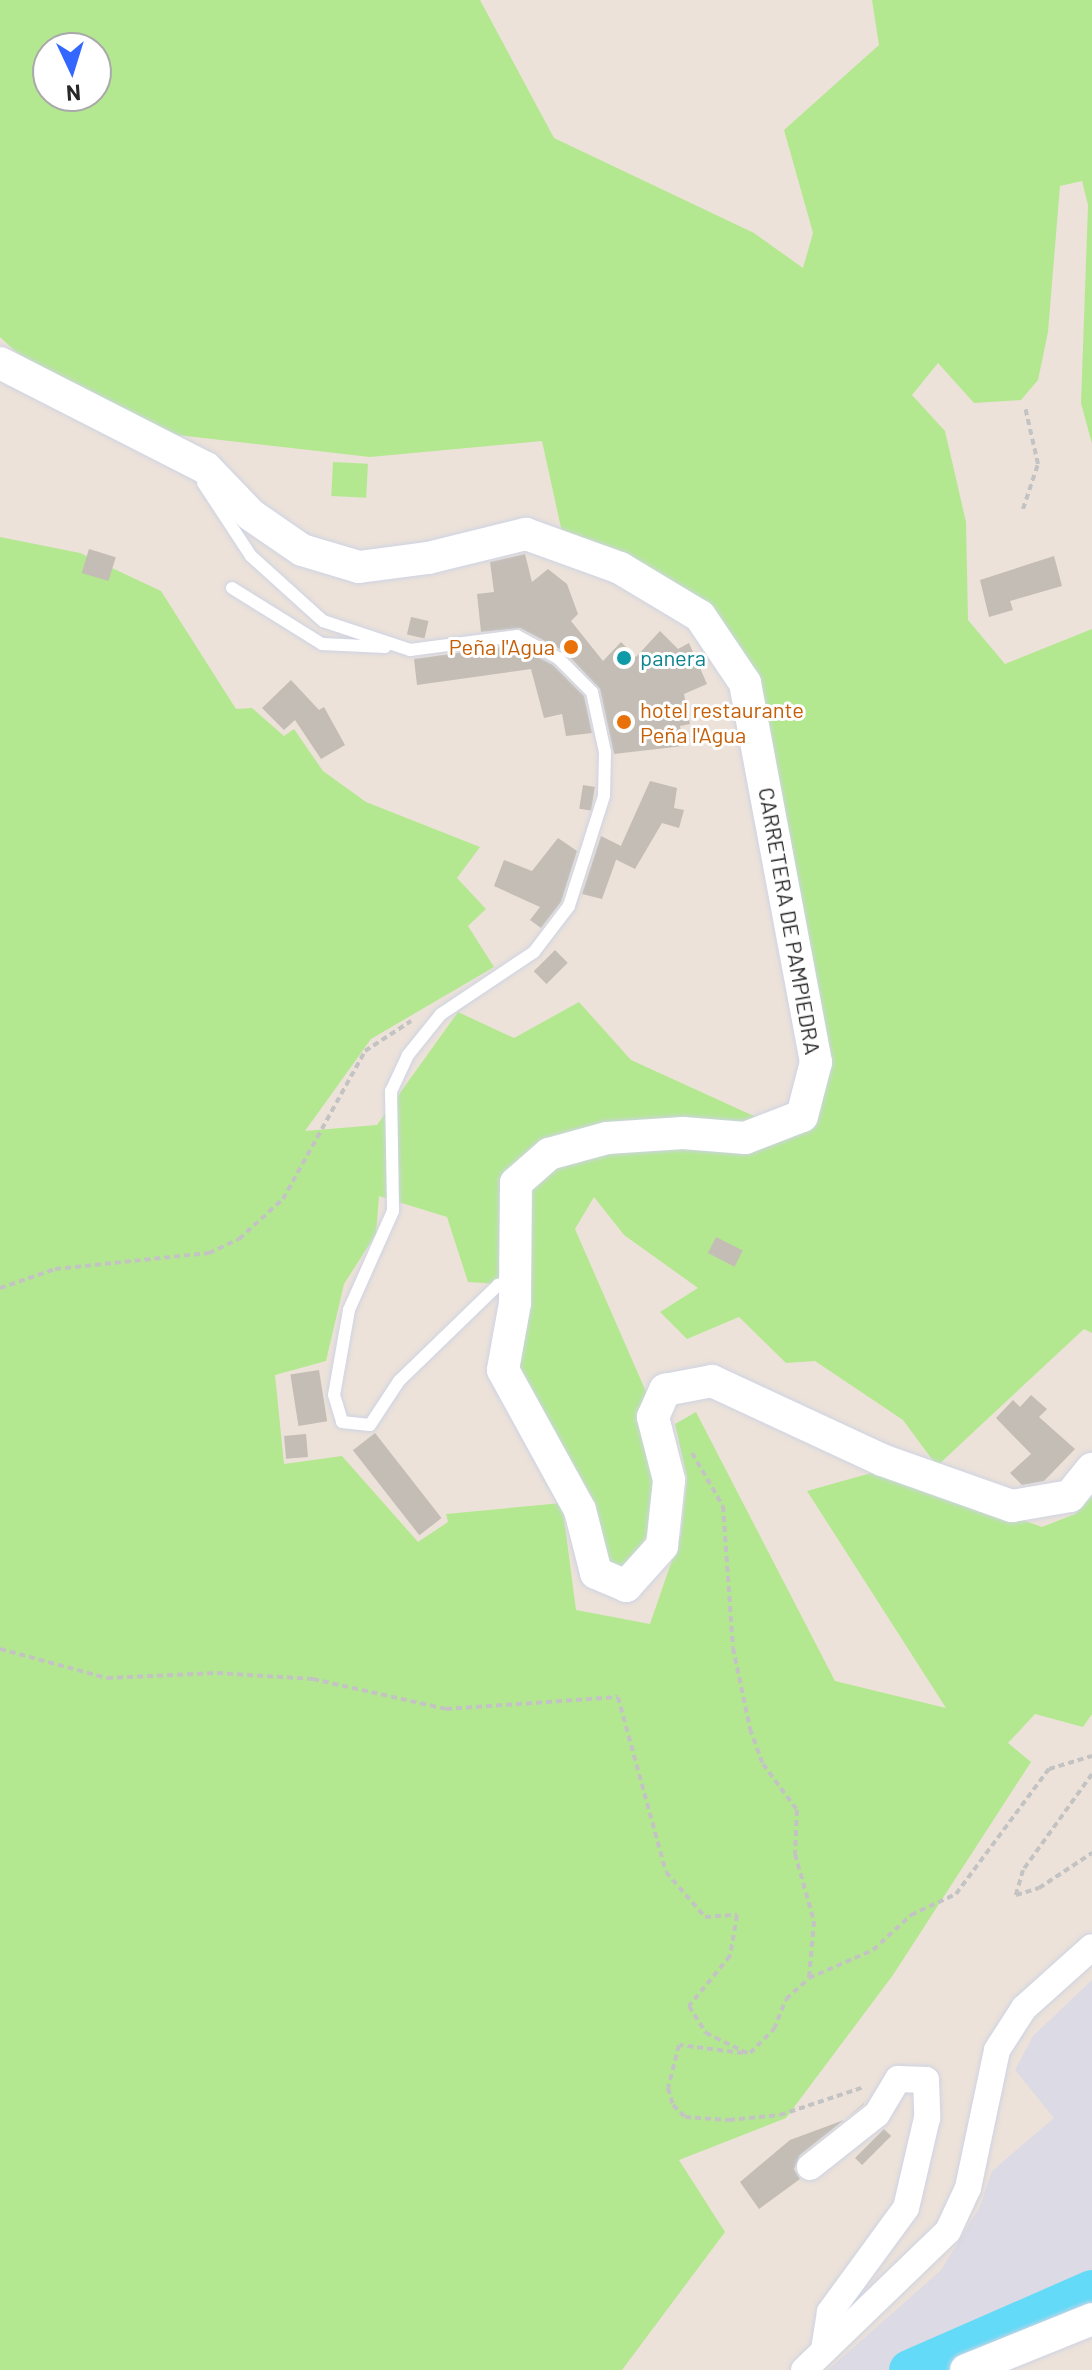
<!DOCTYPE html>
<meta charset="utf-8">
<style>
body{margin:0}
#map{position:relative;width:1092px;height:2370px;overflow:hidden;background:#ece2d9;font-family:Barlow,sans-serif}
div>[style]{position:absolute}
.industrial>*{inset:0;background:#dcdae4}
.green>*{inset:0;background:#b4e890;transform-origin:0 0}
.river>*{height:40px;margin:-20px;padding:0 20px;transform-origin:20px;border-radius:20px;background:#63daf7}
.building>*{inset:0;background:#c3bdb5;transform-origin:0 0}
.path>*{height:4px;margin-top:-2px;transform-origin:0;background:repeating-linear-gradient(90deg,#c3c3c3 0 6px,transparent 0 10px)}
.roads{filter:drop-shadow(0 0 2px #ced3e3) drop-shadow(0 0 2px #ced3e3)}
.service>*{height:12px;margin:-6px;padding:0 6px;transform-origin:6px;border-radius:6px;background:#fff}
.minor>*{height:26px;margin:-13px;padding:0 13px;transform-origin:13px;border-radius:13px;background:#fff}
.tertiary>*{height:32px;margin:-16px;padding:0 16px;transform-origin:16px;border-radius:16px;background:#fff}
.dots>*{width:22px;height:22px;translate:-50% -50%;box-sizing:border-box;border:4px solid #fff;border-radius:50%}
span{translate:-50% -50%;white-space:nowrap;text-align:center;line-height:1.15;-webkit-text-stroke:6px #fff;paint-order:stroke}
.food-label{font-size:22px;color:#c56008}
.right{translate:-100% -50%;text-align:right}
.left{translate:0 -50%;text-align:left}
.culture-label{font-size:22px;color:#0d838f}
.street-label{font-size:22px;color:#282828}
.north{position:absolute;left:32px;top:32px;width:80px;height:80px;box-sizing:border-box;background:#fff;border:2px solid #a9a9a9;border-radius:50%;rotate:176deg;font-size:22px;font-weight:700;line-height:32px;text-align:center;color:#282828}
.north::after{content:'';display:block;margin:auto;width:28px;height:36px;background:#3367ff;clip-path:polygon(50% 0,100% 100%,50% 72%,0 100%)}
</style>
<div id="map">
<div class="industrial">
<i style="clip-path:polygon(1092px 1980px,1092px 2281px,886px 2370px,828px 2370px,941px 2270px,980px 2207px,992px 2171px,1054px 2118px,1015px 2070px,1033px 2036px)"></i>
</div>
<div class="green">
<i style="clip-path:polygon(evenodd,0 0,480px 0,554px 138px,754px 233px,803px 268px,813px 233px,784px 130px,879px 45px,872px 0,1092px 0,1092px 444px,1081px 403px,1088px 205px,1082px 181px,1060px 186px,1048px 332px,1038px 380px,1021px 400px,974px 403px,938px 363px,912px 395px,945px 431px,966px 522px,968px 620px,1005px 664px,1092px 629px,1092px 1333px,1084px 1329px,937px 1466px,903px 1420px,815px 1361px,786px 1363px,739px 1317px,687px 1339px,660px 1312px,698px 1288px,624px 1235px,594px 1197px,575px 1229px,671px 1449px,650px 1531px,623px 1574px,604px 1566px,513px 1368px,531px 1286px,468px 1282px,447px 1217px,379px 1196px,376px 1234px,344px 1284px,326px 1361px,275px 1375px,284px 1464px,342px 1456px,418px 1542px,448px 1522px,446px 1514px,562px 1503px,576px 1610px,650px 1624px,681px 1534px,687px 1478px,675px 1424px,696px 1412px,835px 1681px,946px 1708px,807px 1491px,882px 1470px,1042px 1527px,1075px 1514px,1092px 1496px,1092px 1714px,1083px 1727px,1035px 1714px,1008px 1743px,1031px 1762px,893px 1975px,786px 2118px,679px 2160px,725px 2232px,622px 2370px,0 2370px,0 537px,80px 553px,161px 591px,236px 709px,252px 708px,284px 736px,294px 729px,323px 771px,366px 802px,480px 847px,457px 878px,486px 909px,468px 926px,494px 967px,371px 1039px,305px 1131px,377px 1125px,458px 1012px,514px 1038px,579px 1002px,631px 1060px,756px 1117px,810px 1120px,755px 680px,719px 615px,622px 560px,563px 537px,542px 441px,370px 457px,177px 435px,68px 386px,15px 351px,0 337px,0 0,48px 48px,96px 48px,96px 96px,48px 96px,48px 48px)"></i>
<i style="left:333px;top:462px;width:35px;height:34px;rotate:3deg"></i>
</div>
<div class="river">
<i style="left:909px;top:2370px;width:200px;rotate:-23.6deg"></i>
</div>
<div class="building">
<i style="left:89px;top:549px;width:28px;height:25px;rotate:17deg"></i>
<i style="clip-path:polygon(525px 554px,532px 582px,548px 569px,567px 584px,578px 614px,571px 621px,603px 661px,621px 642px,636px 657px,660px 631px,678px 649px,689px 643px,707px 684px,684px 694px,690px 724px,680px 726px,683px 746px,614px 754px,600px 689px,564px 651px,520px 628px,481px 632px,477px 594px,494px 592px,490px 562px)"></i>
<i style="clip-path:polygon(1054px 556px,1062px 586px,1010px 601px,1013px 610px,989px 617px,980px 580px)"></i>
<i style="left:411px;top:617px;width:18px;height:18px;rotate:13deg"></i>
<i style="clip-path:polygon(515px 645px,553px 665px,584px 696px,592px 733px,566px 736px,562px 714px,544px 718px,531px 669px,417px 685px,414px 659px)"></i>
<i style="clip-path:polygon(291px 680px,319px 710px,324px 707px,345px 745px,321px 759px,295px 720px,284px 730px,262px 708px)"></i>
<i style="clip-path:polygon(650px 781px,677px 788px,674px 808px,684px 810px,679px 828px,662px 823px,635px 869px,615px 859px)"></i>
<i style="left:583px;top:785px;width:12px;height:24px;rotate:9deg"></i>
<i style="clip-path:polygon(601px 836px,621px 846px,602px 899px,582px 894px)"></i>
<i style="clip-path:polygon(558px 838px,577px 851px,561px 902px,541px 928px,530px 920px,540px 907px,494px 886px,504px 860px,532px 871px)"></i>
<i style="left:555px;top:950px;width:18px;height:30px;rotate:45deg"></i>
<i style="left:716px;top:1237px;width:30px;height:18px;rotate:27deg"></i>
<i style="left:319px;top:1370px;width:52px;height:29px;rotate:81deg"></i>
<i style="clip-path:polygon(1031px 1395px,1047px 1409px,1039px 1417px,1075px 1449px,1044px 1481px,1022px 1485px,1010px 1473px,1031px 1454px,996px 1418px,1013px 1400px,1020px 1407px)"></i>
<i style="left:375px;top:1433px;width:108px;height:28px;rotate:52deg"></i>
<i style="left:306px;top:1434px;width:23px;height:22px;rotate:85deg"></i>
<i style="clip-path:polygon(864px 2103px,864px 2104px,800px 2155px,794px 2169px,800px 2179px,759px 2209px,740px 2182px,790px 2140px,844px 2120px)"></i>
<i style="left:884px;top:2129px;width:10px;height:41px;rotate:45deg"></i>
</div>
<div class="path">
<i style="left:1023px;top:509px;width:47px;rotate:-71.6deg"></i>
<i style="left:1038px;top:464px;width:58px;rotate:-102.8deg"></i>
<i style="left:0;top:1288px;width:58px;rotate:-19.1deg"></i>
<i style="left:55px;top:1269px;width:155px;rotate:-5.9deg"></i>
<i style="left:209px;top:1253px;width:33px;rotate:-25deg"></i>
<i style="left:239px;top:1239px;width:59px;rotate:-42.3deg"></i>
<i style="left:283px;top:1199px;width:169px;rotate:-61deg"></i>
<i style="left:365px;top:1051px;width:55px;rotate:-33.1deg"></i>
<i style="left:692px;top:1453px;width:61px;rotate:59.7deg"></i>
<i style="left:723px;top:1506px;width:142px;rotate:86deg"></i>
<i style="left:733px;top:1648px;width:83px;rotate:78.1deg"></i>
<i style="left:750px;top:1729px;width:37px;rotate:70deg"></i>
<i style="left:763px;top:1764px;width:57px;rotate:53.5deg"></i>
<i style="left:797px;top:1810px;width:44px;rotate:92.6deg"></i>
<i style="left:795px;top:1854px;width:70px;rotate:74.2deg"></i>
<i style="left:814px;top:1921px;width:57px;rotate:95deg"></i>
<i style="left:0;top:1649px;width:111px;rotate:15.2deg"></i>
<i style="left:107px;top:1678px;width:110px;rotate:-2.6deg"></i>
<i style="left:217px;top:1673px;width:96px;rotate:3.6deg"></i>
<i style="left:313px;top:1679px;width:136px;rotate:12.7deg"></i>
<i style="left:446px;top:1709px;width:172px;rotate:-4deg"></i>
<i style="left:618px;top:1697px;width:181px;rotate:74.7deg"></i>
<i style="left:666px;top:1872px;width:60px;rotate:49.1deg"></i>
<i style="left:705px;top:1917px;width:32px;rotate:-4deg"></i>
<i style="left:737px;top:1915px;width:42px;rotate:99.7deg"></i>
<i style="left:730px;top:1956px;width:65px;rotate:129.4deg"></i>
<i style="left:689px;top:2006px;width:32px;rotate:58deg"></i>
<i style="left:706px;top:2033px;width:48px;rotate:26deg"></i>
<i style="left:1092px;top:1774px;width:118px;rotate:125.7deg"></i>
<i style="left:1023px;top:1870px;width:26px;rotate:106deg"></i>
<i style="left:1016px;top:1895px;width:24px;rotate:-17deg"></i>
<i style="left:1039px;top:1888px;width:64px;rotate:-33.4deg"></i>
<i style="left:743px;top:2053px;width:64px;rotate:-172.9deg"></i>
<i style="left:679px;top:2045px;width:44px;rotate:104.3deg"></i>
<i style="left:668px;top:2088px;width:18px;rotate:74deg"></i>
<i style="left:673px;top:2105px;width:17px;rotate:45deg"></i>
<i style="left:685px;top:2117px;width:44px;rotate:3.9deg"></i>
<i style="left:729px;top:2120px;width:51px;rotate:-5.6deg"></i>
<i style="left:780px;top:2115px;width:89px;rotate:-18.4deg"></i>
<i style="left:750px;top:2053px;width:34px;rotate:-45deg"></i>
<i style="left:774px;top:2029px;width:32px;rotate:-68deg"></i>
<i style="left:786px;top:1999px;width:31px;rotate:-42deg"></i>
<i style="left:809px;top:1978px;width:70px;rotate:-23.6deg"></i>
<i style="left:873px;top:1950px;width:52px;rotate:-42.6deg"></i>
<i style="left:911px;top:1915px;width:50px;rotate:-25deg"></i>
<i style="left:956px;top:1894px;width:156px;rotate:-53.4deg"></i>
<i style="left:1049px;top:1769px;width:45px;rotate:-16.8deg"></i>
</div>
<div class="roads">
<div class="service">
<i style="left:203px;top:483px;width:87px;rotate:56.7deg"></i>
<i style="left:251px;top:556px;width:97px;rotate:42.1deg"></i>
<i style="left:323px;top:621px;width:92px;rotate:18.4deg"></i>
<i style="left:410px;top:650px;width:108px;rotate:-7.5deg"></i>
<i style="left:517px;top:636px;width:47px;rotate:28.2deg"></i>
<i style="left:558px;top:658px;width:48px;rotate:45deg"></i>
<i style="left:592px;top:692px;width:61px;rotate:77.8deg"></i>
<i style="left:605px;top:752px;width:44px;rotate:91.3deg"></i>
<i style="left:604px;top:796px;width:115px;rotate:107.7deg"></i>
<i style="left:569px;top:906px;width:58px;rotate:127.3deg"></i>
<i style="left:534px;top:952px;width:112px;rotate:146.3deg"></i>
<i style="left:441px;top:1014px;width:53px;rotate:128.8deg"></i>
<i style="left:408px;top:1055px;width:40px;rotate:115deg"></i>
<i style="left:391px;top:1091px;width:120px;rotate:89deg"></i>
<i style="left:393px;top:1211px;width:108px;rotate:114deg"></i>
<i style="left:349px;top:1310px;width:86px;rotate:100deg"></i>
<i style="left:334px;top:1395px;width:28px;rotate:73deg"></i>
<i style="left:342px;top:1422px;width:28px;rotate:6deg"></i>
<i style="left:370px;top:1425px;width:53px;rotate:-56.6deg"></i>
<i style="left:399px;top:1381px;width:138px;rotate:-44.1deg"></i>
<i style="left:498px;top:1285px;width:15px;rotate:-11deg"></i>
<i style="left:232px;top:588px;width:106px;rotate:31.9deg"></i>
<i style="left:322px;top:644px;width:63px;rotate:2.7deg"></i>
</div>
<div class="minor">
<i style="left:810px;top:2167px;width:85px;rotate:-38.3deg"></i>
<i style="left:877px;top:2114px;width:41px;rotate:-59deg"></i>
<i style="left:898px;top:2079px;width:28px;rotate:2deg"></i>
<i style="left:926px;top:2080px;width:38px;rotate:88deg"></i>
<i style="left:927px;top:2118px;width:92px;rotate:103.1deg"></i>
<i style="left:906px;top:2208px;width:129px;rotate:126.2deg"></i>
<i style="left:830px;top:2312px;width:39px;rotate:99deg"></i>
<i style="left:804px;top:2370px;width:200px;rotate:-44deg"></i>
<i style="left:948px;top:2231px;width:47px;rotate:-65.1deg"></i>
<i style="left:968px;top:2188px;width:141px;rotate:-78.1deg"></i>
<i style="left:997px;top:2050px;width:50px;rotate:-57.3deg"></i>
<i style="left:1024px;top:2008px;width:91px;rotate:-41.9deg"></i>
</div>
<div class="tertiary">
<i style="left:0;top:363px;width:231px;rotate:27deg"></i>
<i style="left:206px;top:468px;width:65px;rotate:46.2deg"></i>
<i style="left:251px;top:515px;width:62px;rotate:34.5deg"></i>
<i style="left:302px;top:550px;width:59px;rotate:16.6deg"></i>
<i style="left:359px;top:567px;width:70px;rotate:-7.4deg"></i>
<i style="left:428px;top:558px;width:101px;rotate:-13.8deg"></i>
<i style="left:526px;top:534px;width:100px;rotate:19.9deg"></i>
<i style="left:620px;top:568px;width:93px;rotate:31deg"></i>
<i style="left:700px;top:616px;width:81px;rotate:56.1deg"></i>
<i style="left:745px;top:683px;width:386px;rotate:79.4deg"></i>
<i style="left:816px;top:1062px;width:56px;rotate:104.5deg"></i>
<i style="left:802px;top:1116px;width:61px;rotate:158.9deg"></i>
<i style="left:745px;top:1138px;width:62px;rotate:-175.4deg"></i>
<i style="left:683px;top:1133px;width:76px;rotate:176.2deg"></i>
<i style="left:607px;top:1138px;width:60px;rotate:164.6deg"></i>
<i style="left:549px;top:1154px;width:44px;rotate:138.7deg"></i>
<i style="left:516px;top:1183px;width:120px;rotate:90.5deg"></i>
<i style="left:515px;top:1303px;width:68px;rotate:100.2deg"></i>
<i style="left:503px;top:1370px;width:160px;rotate:61.2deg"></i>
<i style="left:580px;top:1510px;width:65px;rotate:75.7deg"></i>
<i style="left:596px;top:1573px;width:33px;rotate:23deg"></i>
<i style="left:626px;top:1586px;width:54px;rotate:-48deg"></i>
<i style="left:662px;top:1546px;width:66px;rotate:-83.9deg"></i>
<i style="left:669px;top:1480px;width:65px;rotate:-104.3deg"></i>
<i style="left:653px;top:1417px;width:30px;rotate:-66deg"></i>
<i style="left:665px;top:1390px;width:48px;rotate:-10.8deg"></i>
<i style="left:712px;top:1381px;width:187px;rotate:24.9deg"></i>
<i style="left:882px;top:1460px;width:138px;rotate:19.5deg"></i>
<i style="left:1012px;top:1506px;width:59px;rotate:-9.8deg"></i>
<i style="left:1070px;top:1496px;width:35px;rotate:-51deg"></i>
<i style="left:966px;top:2370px;width:136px;rotate:-22deg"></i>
</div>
</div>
<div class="dots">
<i style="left:571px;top:647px;background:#e8710a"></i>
<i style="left:624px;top:658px;background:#0f9aa8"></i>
<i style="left:624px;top:722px;background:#e8710a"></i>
</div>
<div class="food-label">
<span class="right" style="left:555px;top:647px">Peña l'Agua</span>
<span class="left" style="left:640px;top:722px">hotel restaurante<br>Peña l'Agua</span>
</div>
<div class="culture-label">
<span class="left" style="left:640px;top:658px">panera</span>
</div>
<div class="street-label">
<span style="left:790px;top:921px;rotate:80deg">CARRETERA DE PAMPIEDRA</span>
</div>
<div class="north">N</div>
</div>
